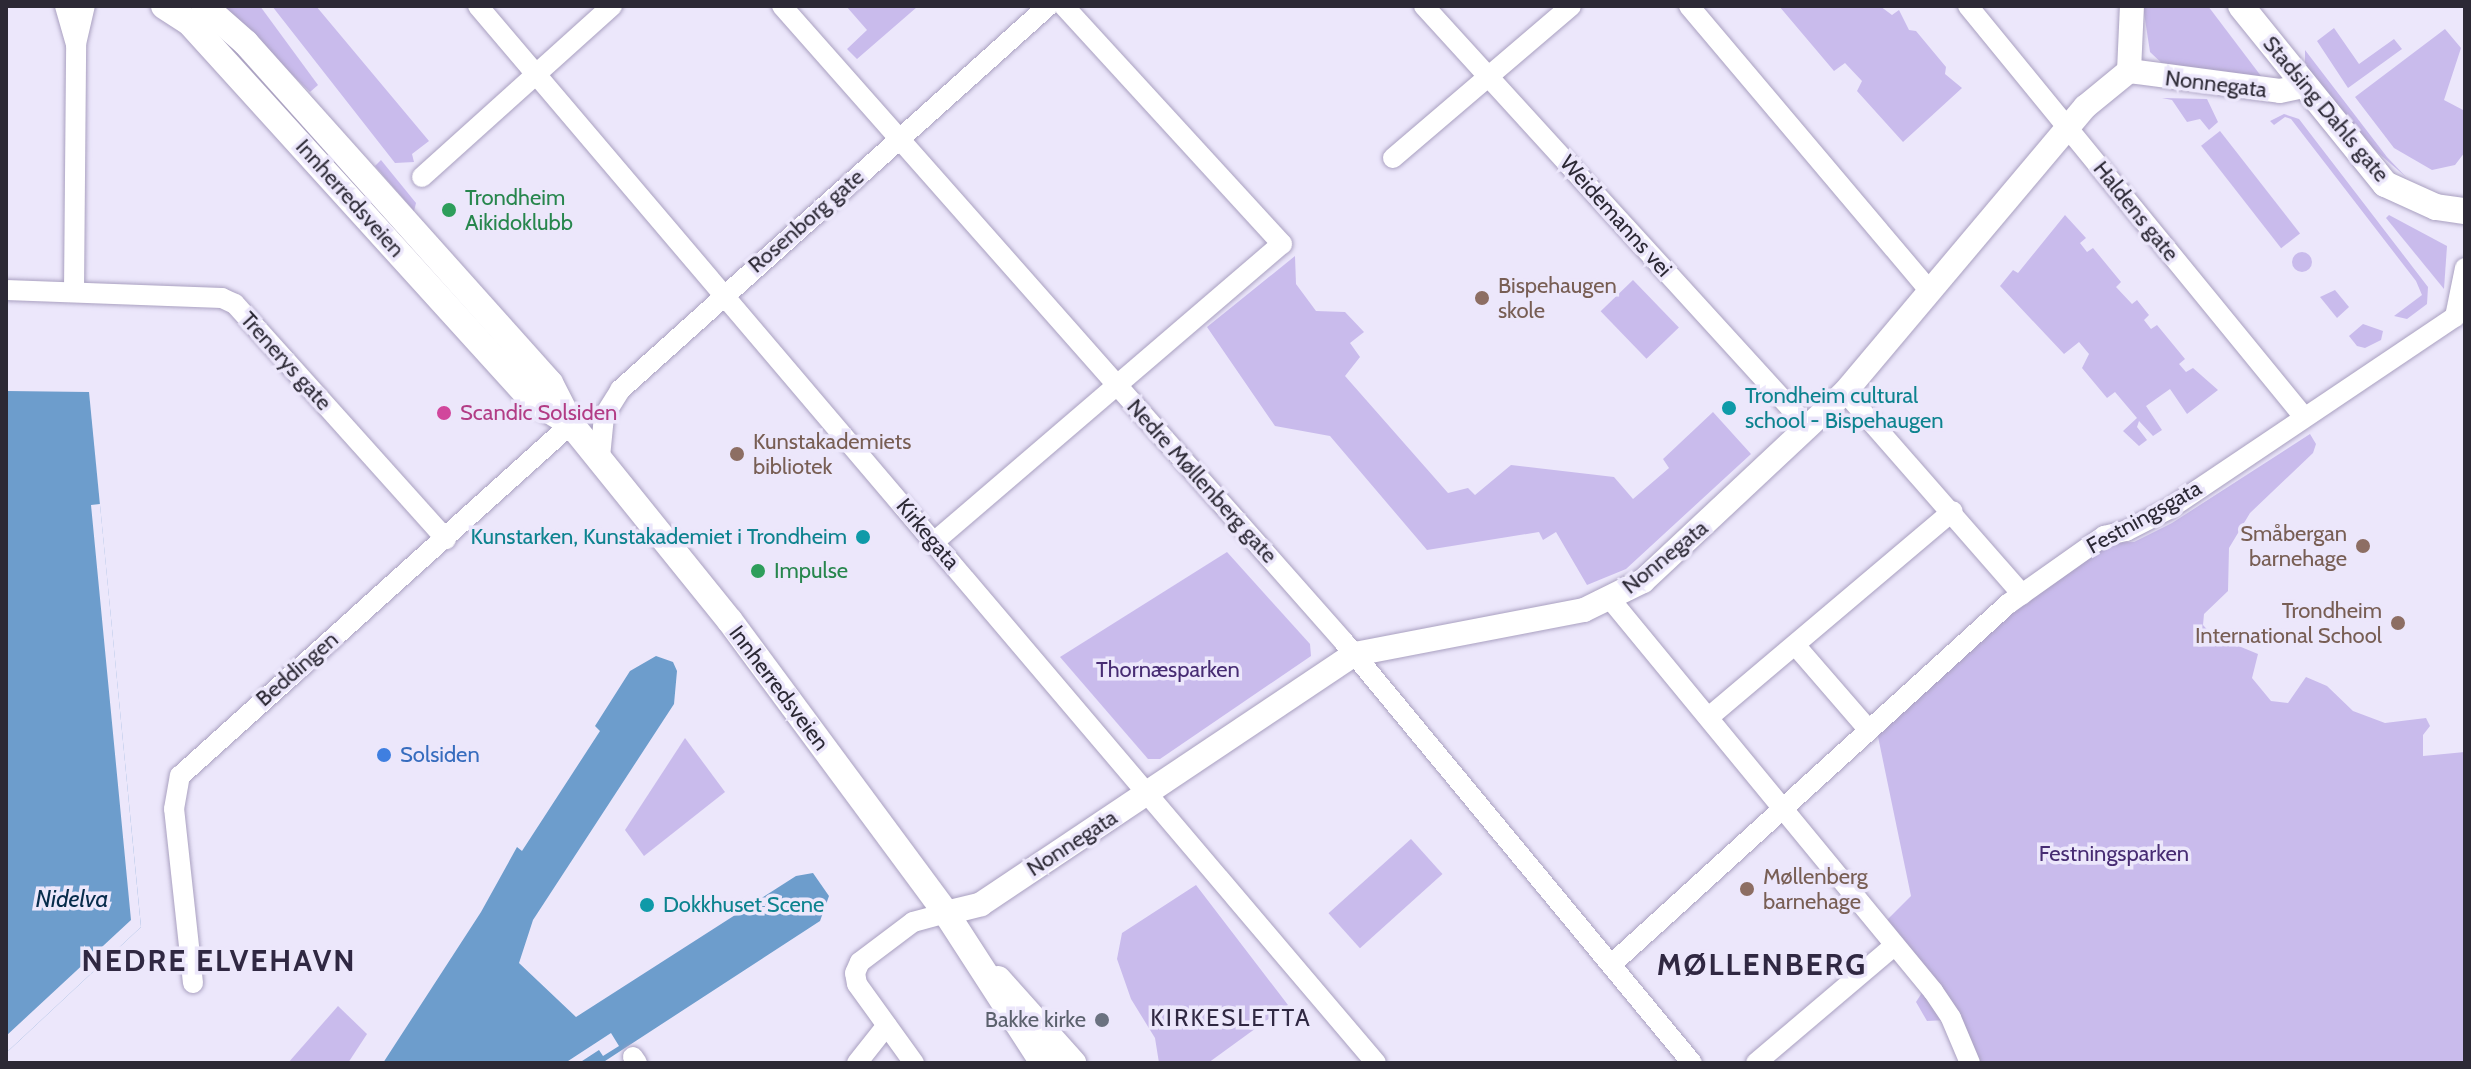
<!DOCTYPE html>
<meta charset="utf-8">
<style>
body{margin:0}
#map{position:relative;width:2471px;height:1069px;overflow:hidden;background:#ece7fb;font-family:Cabin,sans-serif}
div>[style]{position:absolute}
.green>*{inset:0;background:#c9bbec;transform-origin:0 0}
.round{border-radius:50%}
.water>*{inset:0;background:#6d9dcc}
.pier>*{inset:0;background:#ece7fb}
.roads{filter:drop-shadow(0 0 2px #a9a0c0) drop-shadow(0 0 2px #a9a0c0)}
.minor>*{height:20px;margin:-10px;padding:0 10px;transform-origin:10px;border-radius:10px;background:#fff}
.tertiary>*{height:24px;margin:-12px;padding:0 12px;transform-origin:12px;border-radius:12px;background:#fff}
.secondary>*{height:26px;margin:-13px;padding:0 13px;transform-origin:13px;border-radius:13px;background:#fff}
.dots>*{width:22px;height:22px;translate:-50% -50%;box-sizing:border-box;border:4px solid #ece7fb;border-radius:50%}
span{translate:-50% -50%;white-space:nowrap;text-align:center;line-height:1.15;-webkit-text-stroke:7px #ece7fb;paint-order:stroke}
.street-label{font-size:22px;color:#2c2935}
.leisure-label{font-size:22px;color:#27864d}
.left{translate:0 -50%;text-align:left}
.education-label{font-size:22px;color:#785e54}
.right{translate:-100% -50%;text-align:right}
.culture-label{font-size:22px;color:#0d838f}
.hotel-label{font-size:22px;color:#b23c85}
.park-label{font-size:22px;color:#472c73}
.shop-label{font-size:22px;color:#366cbe}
.worship-label{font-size:22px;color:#5b616d}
.water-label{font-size:24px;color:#072c4b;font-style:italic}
.neighbourhood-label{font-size:24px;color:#302842;letter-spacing:2px}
.district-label{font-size:30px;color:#302842;font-weight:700;letter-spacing:2px}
.frame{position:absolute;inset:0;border:8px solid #2c2935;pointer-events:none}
</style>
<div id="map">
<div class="green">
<i style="clip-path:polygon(222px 6px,260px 6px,318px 85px,310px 92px)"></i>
<i style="clip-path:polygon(272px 6px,316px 6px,429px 141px,412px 154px,414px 162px,395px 163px)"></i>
<i style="clip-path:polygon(846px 6px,916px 6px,917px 7px,857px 59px,847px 49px,867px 30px)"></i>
<i style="clip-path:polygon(1779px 6px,1880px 6px,1892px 15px,1899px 10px,1909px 30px,1916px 31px,1946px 67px,1945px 74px,1962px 88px,1903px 142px,1857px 91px,1862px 81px,1845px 63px,1834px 71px)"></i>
<i style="clip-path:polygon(2143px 6px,2208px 6px,2264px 80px,2167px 68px,2150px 52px)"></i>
<i style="clip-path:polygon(2334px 28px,2359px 64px,2394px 39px,2402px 49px,2348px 88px,2317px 41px)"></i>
<i style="clip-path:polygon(2445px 29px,2461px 48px,2444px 100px,2465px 111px,2465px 152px,2455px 165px,2432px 170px,2394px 148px,2355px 97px)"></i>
<i style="clip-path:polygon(2305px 50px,2387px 157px,2406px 177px,2369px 145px,2305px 65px)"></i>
<i style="clip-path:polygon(2162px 98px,2207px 99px,2218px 122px,2209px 130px,2200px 119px,2187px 122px,2172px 100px)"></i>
<i style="clip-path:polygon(2284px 114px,2299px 119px,2428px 287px,2427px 304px,2407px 319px,2394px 316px,2422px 295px,2416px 281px,2291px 119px,2285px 117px,2274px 125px,2270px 121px)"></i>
<i style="left:2220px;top:131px;width:130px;height:24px;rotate:52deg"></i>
<i style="clip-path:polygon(381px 160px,416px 203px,414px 211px,375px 166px)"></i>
<i style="clip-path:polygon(2065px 215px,2086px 238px,2080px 243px,2087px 252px,2093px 248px,2121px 282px,2116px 287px,2132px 304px,2137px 300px,2149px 315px,2144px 320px,2151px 329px,2157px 325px,2185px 359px,2179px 364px,2186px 372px,2193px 368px,2218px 390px,2187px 414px,2170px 389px,2146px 406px,2162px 430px,2153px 436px,2139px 421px,2137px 427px,2147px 440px,2139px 446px,2123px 431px,2137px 418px,2115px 392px,2107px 398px,2082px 368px,2089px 354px,2079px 342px,2064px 354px,2000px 286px,2013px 270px,2018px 273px)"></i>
<i style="clip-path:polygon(2389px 215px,2447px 246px,2444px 289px,2386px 218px)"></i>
<i class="round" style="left:2292px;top:252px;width:20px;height:20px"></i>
<i style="clip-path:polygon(1295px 256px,1296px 284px,1316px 311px,1345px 312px,1364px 332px,1350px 343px,1360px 357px,1345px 376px,1448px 493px,1468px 488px,1475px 495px,1511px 465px,1614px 477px,1633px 499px,1669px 468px,1663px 459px,1713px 412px,1751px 454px,1626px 569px,1587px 585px,1556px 532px,1543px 540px,1539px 532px,1427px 550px,1330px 436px,1275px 426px,1207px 327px)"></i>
<i style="left:1633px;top:280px;width:66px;height:45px;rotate:46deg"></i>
<i style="clip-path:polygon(2335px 290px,2349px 307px,2337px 318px,2320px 297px)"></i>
<i style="clip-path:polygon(2363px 324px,2383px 331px,2381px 340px,2365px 348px,2357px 346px,2349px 336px)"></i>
<i style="clip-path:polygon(2310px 434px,2316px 444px,2313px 453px,2250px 513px,2229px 548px,2228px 591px,2204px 614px,2203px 625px,2212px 635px,2258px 654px,2252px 678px,2271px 701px,2288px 703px,2306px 677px,2327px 686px,2353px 711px,2385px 723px,2426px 718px,2430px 726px,2423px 735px,2423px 756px,2465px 752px,2465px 1063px,1970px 1063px,1947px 1020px,1927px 1021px,1916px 1002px,1927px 985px,1910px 964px,1890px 958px,1877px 939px,1883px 924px,1911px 896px,1875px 722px,2008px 604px,2105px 543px,2134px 542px,2172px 523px)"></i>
<i style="clip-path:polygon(1227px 552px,1310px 644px,1311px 656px,1160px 759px,1148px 759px,1060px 657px)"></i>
<i style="clip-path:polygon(685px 738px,725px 792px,644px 856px,625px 830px)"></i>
<i style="left:1411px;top:839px;width:47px;height:111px;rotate:48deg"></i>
<i style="clip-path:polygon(1196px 885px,1288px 1005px,1208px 1063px,1159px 1063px,1155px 1038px,1131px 999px,1117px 959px,1122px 933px)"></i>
<i style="clip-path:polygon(338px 1006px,367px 1034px,348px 1063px,288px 1063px)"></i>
</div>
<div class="water">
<i style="clip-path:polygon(7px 391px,89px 392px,141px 927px,6px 1053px)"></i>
<i style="clip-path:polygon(656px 656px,673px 662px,677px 671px,674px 704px,533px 920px,519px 963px,576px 1017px,796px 876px,813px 873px,829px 896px,820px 921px,602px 1063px,383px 1063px,481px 912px,517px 847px,522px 851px,600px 731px,595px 726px,630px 671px)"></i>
</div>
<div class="pier">
<i style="clip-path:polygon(100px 504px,141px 927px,6px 1053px,6px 1036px,131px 920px,91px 505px)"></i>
<i style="clip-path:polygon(611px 1033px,619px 1046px,603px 1056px,599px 1050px,579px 1063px,565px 1063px)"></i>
</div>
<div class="roads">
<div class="minor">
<i style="left:65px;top:6px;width:40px;rotate:74deg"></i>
<i style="left:478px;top:6px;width:1387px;rotate:49.65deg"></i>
<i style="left:782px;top:6px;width:849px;rotate:48.53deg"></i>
<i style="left:1344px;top:642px;width:546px;rotate:50.42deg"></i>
<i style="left:1424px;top:6px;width:568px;rotate:47.64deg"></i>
<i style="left:1689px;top:6px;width:375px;rotate:49.8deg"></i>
<i style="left:1968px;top:6px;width:531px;rotate:50.73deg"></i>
<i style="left:1393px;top:158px;width:234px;rotate:-40.5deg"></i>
<i style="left:422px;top:177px;width:256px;rotate:-42deg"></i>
<i style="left:6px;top:290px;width:216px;rotate:2.1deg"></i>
<i style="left:222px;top:298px;width:14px;rotate:25deg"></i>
<i style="left:235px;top:304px;width:316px;rotate:48.1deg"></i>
<i style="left:74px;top:291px;width:247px;rotate:-89.5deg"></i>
<i style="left:76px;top:44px;width:39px;rotate:-77deg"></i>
<i style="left:1845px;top:392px;width:269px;rotate:48.8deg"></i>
<i style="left:600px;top:457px;width:41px;rotate:-84.4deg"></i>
<i style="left:604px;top:416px;width:31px;rotate:-58deg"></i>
<i style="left:620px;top:390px;width:575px;rotate:-41.9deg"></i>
<i style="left:934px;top:542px;width:458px;rotate:-40.6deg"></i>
<i style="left:1282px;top:244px;width:323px;rotate:-132.5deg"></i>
<i style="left:1611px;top:600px;width:507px;rotate:50.53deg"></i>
<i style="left:1933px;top:991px;width:32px;rotate:56deg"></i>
<i style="left:1951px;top:1018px;width:49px;rotate:67.1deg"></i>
<i style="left:1796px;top:646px;width:110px;rotate:49.1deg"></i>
<i style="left:1709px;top:717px;width:319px;rotate:-40.2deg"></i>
<i style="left:1613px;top:963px;width:534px;rotate:-42.27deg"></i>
<i style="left:2008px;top:604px;width:118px;rotate:-35.3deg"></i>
<i style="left:2104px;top:536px;width:23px;rotate:-13deg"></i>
<i style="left:2126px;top:531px;width:48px;rotate:-27.1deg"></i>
<i style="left:2169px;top:509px;width:344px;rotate:-33.9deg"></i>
<i style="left:2455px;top:317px;width:50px;rotate:-78.5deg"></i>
<i style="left:193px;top:983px;width:175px;rotate:-96.2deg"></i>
<i style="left:174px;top:809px;width:34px;rotate:-80deg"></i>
<i style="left:180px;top:776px;width:526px;rotate:-42deg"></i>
<i style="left:633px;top:1057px;width:7px;rotate:56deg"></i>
<i style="left:857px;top:1063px;width:48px;rotate:-51.7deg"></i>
<i style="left:914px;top:1063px;width:97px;rotate:-125.8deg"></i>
<i style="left:857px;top:984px;width:11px;rotate:-100deg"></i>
<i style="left:855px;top:973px;width:12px;rotate:-66deg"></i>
<i style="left:860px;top:962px;width:66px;rotate:-37deg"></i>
<i style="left:913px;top:922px;width:34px;rotate:-15deg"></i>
<i style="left:1756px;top:1063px;width:181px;rotate:-40.3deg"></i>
</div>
<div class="tertiary">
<i style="left:2129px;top:71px;width:152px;rotate:7.5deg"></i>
<i style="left:2280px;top:91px;width:25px;rotate:-12deg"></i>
<i style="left:946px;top:913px;width:36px;rotate:-14deg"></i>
<i style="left:981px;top:904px;width:450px;rotate:-33.8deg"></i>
<i style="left:1355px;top:654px;width:233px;rotate:-10.9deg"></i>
<i style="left:1584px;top:610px;width:66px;rotate:-26.2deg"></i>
<i style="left:1643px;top:581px;width:277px;rotate:-43.1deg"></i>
<i style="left:1845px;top:392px;width:373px;rotate:-49.9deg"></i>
<i style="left:2085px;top:107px;width:57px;rotate:-39.3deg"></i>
<i style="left:2129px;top:71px;width:65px;rotate:-87.4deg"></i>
</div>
<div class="secondary">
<i style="left:164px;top:6px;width:30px;rotate:33deg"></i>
<i style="left:189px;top:22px;width:510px;rotate:47.78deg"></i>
<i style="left:532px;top:400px;width:44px;rotate:31.2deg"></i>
<i style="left:204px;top:6px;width:56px;rotate:41.4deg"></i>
<i style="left:246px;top:43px;width:456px;rotate:48.2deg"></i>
<i style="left:550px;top:383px;width:46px;rotate:62.9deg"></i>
<i style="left:571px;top:424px;width:253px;rotate:51.1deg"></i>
<i style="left:730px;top:621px;width:363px;rotate:53.5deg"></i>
<i style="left:946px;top:913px;width:179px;rotate:57.1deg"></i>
<i style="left:2241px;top:6px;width:229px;rotate:51deg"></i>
<i style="left:2385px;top:184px;width:56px;rotate:24.3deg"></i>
<i style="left:2436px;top:207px;width:29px;rotate:8deg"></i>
<i style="left:998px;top:979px;width:113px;rotate:48.2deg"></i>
</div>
</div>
<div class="dots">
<i style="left:449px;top:210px;background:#2e9e5b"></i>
<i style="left:1482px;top:298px;background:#8d6e63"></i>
<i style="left:1729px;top:408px;background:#0f9aa8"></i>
<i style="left:444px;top:413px;background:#d1479c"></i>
<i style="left:737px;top:454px;background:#8d6e63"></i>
<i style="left:863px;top:537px;background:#0f9aa8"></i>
<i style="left:2363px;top:546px;background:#8d6e63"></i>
<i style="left:758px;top:571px;background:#2e9e5b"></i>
<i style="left:2398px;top:623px;background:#8d6e63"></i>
<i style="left:384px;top:755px;background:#3f7fe0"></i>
<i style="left:1747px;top:889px;background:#8d6e63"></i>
<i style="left:647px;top:905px;background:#0f9aa8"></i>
<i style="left:1102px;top:1020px;background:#6b7280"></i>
</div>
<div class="street-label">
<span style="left:2216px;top:84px;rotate:7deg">Nonnegata</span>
<span style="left:2326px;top:109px;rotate:50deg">Stadsing Dahls gate</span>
<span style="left:350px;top:198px;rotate:48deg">Innherredsveien</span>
<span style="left:2136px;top:211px;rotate:51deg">Haldens gate</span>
<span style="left:1616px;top:216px;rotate:48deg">Weidemanns vei</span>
<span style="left:806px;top:221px;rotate:-41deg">Rosenborg gate</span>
<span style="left:286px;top:361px;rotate:48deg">Trenerys gate</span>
<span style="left:1202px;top:481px;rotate:48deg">Nedre Møllenberg gate</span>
<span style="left:2144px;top:517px;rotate:-29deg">Festningsgata</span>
<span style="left:928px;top:534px;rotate:50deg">Kirkegata</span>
<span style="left:1665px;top:557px;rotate:-39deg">Nonnegata</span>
<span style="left:297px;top:669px;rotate:-41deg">Beddingen</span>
<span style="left:779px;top:688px;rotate:53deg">Innherredsveien</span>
<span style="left:1072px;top:843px;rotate:-33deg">Nonnegata</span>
</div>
<div class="leisure-label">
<span class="left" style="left:465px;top:210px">Trondheim<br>Aikidoklubb</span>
<span class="left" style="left:774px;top:571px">Impulse</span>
</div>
<div class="education-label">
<span class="left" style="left:1498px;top:298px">Bispehaugen<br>skole</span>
<span class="left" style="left:753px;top:454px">Kunstakademiets<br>bibliotek</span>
<span class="right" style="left:2347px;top:546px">Småbergan<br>barnehage</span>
<span class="right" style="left:2382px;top:623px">Trondheim<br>International School</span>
<span class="left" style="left:1763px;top:889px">Møllenberg<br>barnehage</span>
</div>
<div class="culture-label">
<span class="left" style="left:1745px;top:408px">Trondheim cultural<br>school - Bispehaugen</span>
<span class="right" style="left:847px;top:537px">Kunstarken, Kunstakademiet i Trondheim</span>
<span class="left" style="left:663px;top:905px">Dokkhuset Scene</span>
</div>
<div class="hotel-label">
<span class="left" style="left:460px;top:413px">Scandic Solsiden</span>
</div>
<div class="park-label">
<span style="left:1168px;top:670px">Thornæsparken</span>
<span style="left:2114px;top:854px">Festningsparken</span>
</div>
<div class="shop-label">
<span class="left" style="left:400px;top:755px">Solsiden</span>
</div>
<div class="worship-label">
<span class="right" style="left:1086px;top:1020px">Bakke kirke</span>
</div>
<div class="water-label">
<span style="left:72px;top:899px">Nidelva</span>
</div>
<div class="neighbourhood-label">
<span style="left:1231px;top:1018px">KIRKESLETTA</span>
</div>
<div class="district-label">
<span style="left:219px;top:961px">NEDRE ELVEHAVN</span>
<span style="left:1762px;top:965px">MØLLENBERG</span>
</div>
<div class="frame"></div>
</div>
